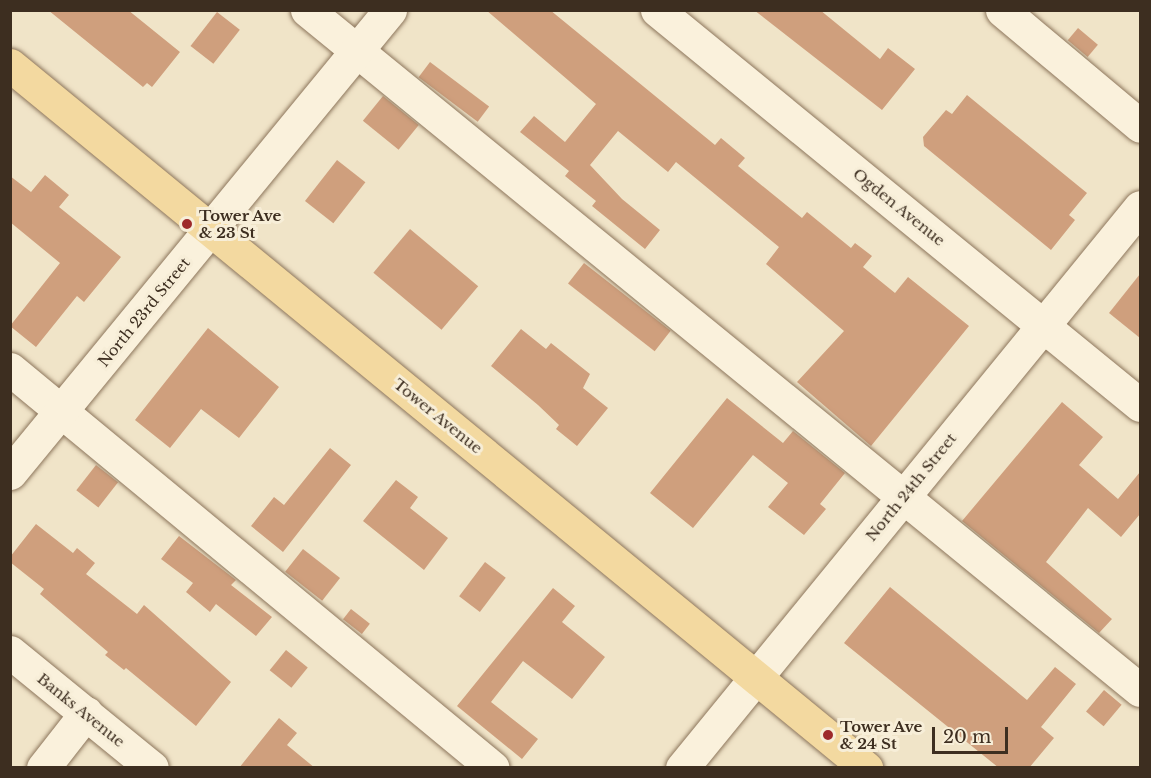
<!DOCTYPE html>
<style>
body{margin:0}
#map{position:relative;width:1151px;height:778px;overflow:hidden;background:#f0e4c8;font-family:"Libre Baskerville",serif}
div>[style]{position:absolute}
.building>*{inset:0;background:#cf9f7d;transform-origin:0 0}
.roads{filter:drop-shadow(0 0 2px #8d765c) drop-shadow(0 0 2px #8d765c)}
.minor>*{height:33px;margin:-16.5px;padding:0 16.5px;transform-origin:16.5px;border-radius:16.5px;background:#faf1dc}
.major>*{height:33px;margin:-16.5px;padding:0 16.5px;transform-origin:16.5px;border-radius:16.5px;background:#f3d9a0}
.dots>*{width:16px;height:16px;translate:-50% -50%;box-sizing:border-box;border:3px solid #f7eed8;border-radius:50%}
span{translate:-50% -50%;white-space:nowrap;text-align:center;line-height:1.15;-webkit-text-stroke:6px #f7eed8;paint-order:stroke}
.street-label{font-size:15px;color:#3d2e20}
.poi-label{font-size:15px;color:#3d2e20;font-weight:700}
.left{translate:0 -50%;text-align:left}
.frame{position:absolute;inset:0;border:12px solid #3d2e20;pointer-events:none}
.scale{position:absolute;left:932px;top:727px;width:76px;height:27px;box-sizing:border-box;border:3px solid #3d2e20;border-top:0;padding-left:8px;font-size:18px;line-height:21px;white-space:nowrap;color:#3d2e20;-webkit-text-stroke:4px #f7eed8;paint-order:stroke}
</style>
<div id="map">
<div class="building">
<i style="clip-path:polygon(48px 10px,128px 10px,180px 52px,152px 87px,147px 83px,143px 87px)"></i>
<i style="clip-path:polygon(486px 10px,550px 10px,715px 145px,721px 138px,745px 158px,738px 166px,802px 218px,807px 212px,851px 248px,855px 243px,872px 256px,863px 267px,895px 293px,908px 277px,969px 326px,871px 446px,797px 382px,844px 331px,766px 264px,779px 247px,676px 162px,668px 172px,618px 131px,590px 165px,622px 199px,660px 230px,645px 249px,592px 206px,596px 201px,565px 176px,569px 171px,520px 132px,534px 116px,565px 142px,596px 104px)"></i>
<i style="clip-path:polygon(754px 10px,820px 10px,880px 59px,888px 48px,915px 69px,882px 110px)"></i>
<i style="left:217px;top:12px;width:29px;height:43px;rotate:38deg"></i>
<i style="left:1078px;top:28px;width:26px;height:16px;rotate:40deg"></i>
<i style="left:430px;top:62px;width:74px;height:19px;rotate:37deg"></i>
<i style="clip-path:polygon(967px 95px,1087px 193px,1069px 215px,1075px 220px,1051px 250px,924px 146px,923px 137px,946px 110px,952px 114px)"></i>
<i style="left:383px;top:96px;width:46px;height:32px;rotate:39deg"></i>
<i style="left:337px;top:160px;width:36px;height:52px;rotate:38deg"></i>
<i style="clip-path:polygon(45px 175px,69px 195px,59px 207px,121px 257px,84px 302px,77px 296px,36px 347px,10px 326px,60px 263px,10px 222px,10px 176px,31px 192px)"></i>
<i style="left:410px;top:229px;width:89px;height:57px;rotate:40deg"></i>
<i style="left:584px;top:263px;width:110px;height:26px;rotate:38deg"></i>
<i style="clip-path:polygon(1140px 274px,1140px 338px,1109px 313px)"></i>
<i style="clip-path:polygon(208px 328px,279px 387px,239px 438px,201px 409px,170px 448px,135px 420px)"></i>
<i style="clip-path:polygon(521px 329px,546px 349px,551px 343px,590px 374px,583px 388px,608px 408px,577px 446px,556px 429px,559px 425px,538px 405px,491px 366px)"></i>
<i style="clip-path:polygon(727px 398px,783px 443px,793px 431px,845px 473px,820px 504px,826px 509px,804px 535px,768px 507px,788px 483px,753px 455px,693px 528px,650px 493px)"></i>
<i style="clip-path:polygon(1062px 402px,1103px 437px,1079px 465px,1118px 499px,1140px 472px,1140px 514px,1121px 537px,1088px 508px,1046px 562px,1112px 619px,1099px 633px,962px 521px)"></i>
<i style="clip-path:polygon(330px 448px,351px 465px,283px 552px,251px 526px,274px 497px,284px 505px)"></i>
<i style="left:96px;top:465px;width:28px;height:32px;rotate:38deg"></i>
<i style="clip-path:polygon(396px 480px,418px 497px,410px 508px,448px 538px,424px 570px,363px 521px)"></i>
<i style="clip-path:polygon(36px 524px,73px 553px,77px 548px,95px 563px,86px 574px,137px 614px,144px 605px,231px 682px,196px 726px,126px 668px,124px 670px,105px 655px,108px 652px,40px 594px,44px 589px,10px 562px,10px 557px)"></i>
<i style="clip-path:polygon(179px 536px,236px 580px,231px 585px,272px 617px,256px 636px,216px 604px,210px 612px,186px 592px,193px 583px,161px 559px)"></i>
<i style="left:303px;top:549px;width:47px;height:29px;rotate:38deg"></i>
<i style="left:485px;top:562px;width:26px;height:43px;rotate:37deg"></i>
<i style="clip-path:polygon(890px 587px,1027px 700px,1055px 667px,1076px 684px,1041px 727px,1054px 738px,1029px 768px,999px 768px,844px 643px)"></i>
<i style="clip-path:polygon(553px 588px,575px 606px,562px 622px,605px 657px,572px 699px,523px 661px,491px 702px,538px 739px,522px 759px,457px 706px)"></i>
<i style="left:351px;top:609px;width:24px;height:13px;rotate:38deg"></i>
<i style="left:286px;top:650px;width:28px;height:26px;rotate:39deg"></i>
<i style="left:1104px;top:690px;width:23px;height:28px;rotate:40deg"></i>
<i style="clip-path:polygon(279px 718px,297px 733px,287px 745px,315px 768px,239px 768px)"></i>
</div>
<div class="roads">
<div class="minor">
<i style="left:307px;top:10px;width:1075px;rotate:39.23deg"></i>
<i style="left:657px;top:10px;width:624px;rotate:39.28deg"></i>
<i style="left:1002px;top:10px;width:180px;rotate:40deg"></i>
<i style="left:10px;top:369px;width:626px;rotate:39.56deg"></i>
<i style="left:10px;top:473px;width:599px;rotate:-50.62deg"></i>
<i style="left:10px;top:652px;width:183px;rotate:39.2deg"></i>
<i style="left:43px;top:768px;width:70px;rotate:-52deg"></i>
<i style="left:682px;top:768px;width:724px;rotate:-50.77deg"></i>
</div>
<div class="major">
<i style="left:10px;top:65px;width:1108px;rotate:39.39deg"></i>
</div>
</div>
<div class="dots">
<i style="left:187px;top:224px;background:#9e2a2b"></i>
<i style="left:828px;top:735px;background:#9e2a2b"></i>
</div>
<div class="street-label">
<span style="left:899px;top:207px;rotate:39deg">Ogden Avenue</span>
<span style="left:144px;top:312px;rotate:-51deg">North 23rd Street</span>
<span style="left:438px;top:416px;rotate:39deg">Tower Avenue</span>
<span style="left:911px;top:487px;rotate:-51deg">North 24th Street</span>
<span style="left:81px;top:710px;rotate:39deg">Banks Avenue</span>
</div>
<div class="poi-label">
<span class="left" style="left:199px;top:224px">Tower Ave<br>&amp; 23 St</span>
<span class="left" style="left:840px;top:735px">Tower Ave<br>&amp; 24 St</span>
</div>
<div class="frame"></div>
<div class="scale">20 m</div>
</div>
